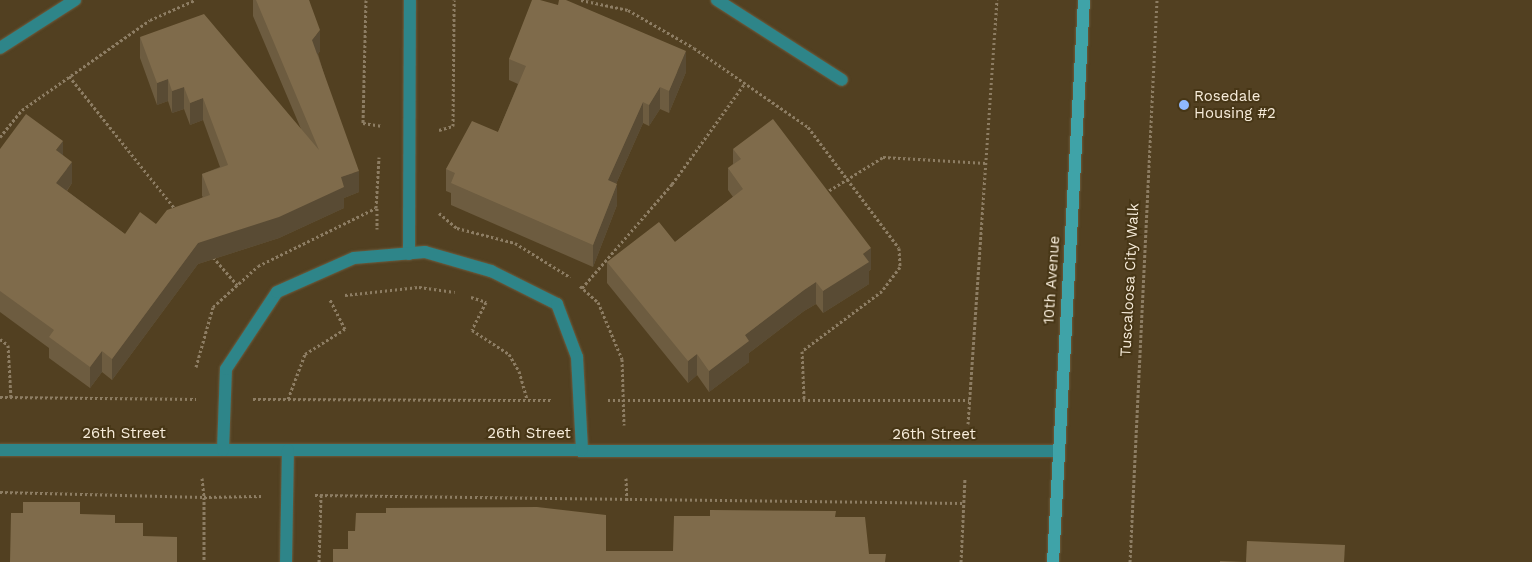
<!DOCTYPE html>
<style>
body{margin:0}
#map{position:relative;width:1532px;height:562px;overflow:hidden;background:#524021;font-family:"Work Sans",sans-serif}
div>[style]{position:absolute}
.path>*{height:3px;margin-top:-1.5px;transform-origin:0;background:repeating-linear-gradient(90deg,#8d7d63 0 2.5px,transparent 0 5px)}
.roads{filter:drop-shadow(0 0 1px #6c5c3f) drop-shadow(0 0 1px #6c5c3f)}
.minor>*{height:12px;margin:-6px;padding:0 6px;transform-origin:6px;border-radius:6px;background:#2e8589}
.secondary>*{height:12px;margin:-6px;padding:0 6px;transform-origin:6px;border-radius:6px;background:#3fa3a8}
.wall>*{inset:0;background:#6d5c40}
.shaded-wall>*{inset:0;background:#594b34}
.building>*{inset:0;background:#7f6b4b}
.dots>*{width:14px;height:14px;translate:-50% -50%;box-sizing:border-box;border:2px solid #473616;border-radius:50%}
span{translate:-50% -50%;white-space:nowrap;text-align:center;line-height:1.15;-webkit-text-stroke:4px #473616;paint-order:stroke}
.poi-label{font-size:15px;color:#f7ecda}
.left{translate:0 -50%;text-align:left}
.street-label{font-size:15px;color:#f7ecda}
</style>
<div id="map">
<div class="path">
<i style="left:366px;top:0;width:123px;rotate:91.4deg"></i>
<i style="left:363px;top:123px;width:18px;rotate:9deg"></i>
<i style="left:581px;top:0;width:48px;rotate:12deg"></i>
<i style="left:628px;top:10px;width:76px;rotate:29.9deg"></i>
<i style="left:694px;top:48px;width:139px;rotate:34.7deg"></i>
<i style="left:808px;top:127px;width:151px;rotate:53.1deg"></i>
<i style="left:899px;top:248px;width:19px;rotate:87deg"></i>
<i style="left:900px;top:267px;width:30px;rotate:127deg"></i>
<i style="left:882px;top:291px;width:100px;rotate:143.1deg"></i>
<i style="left:802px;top:351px;width:48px;rotate:87.6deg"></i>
<i style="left:69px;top:76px;width:170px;rotate:51.4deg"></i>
<i style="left:439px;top:130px;width:15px;rotate:-16deg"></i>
<i style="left:453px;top:126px;width:126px;rotate:-89.5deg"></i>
<i style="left:0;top:137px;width:35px;rotate:-51deg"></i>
<i style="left:22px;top:110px;width:156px;rotate:-35.1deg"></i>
<i style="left:150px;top:20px;width:49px;rotate:-24deg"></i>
<i style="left:825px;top:193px;width:68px;rotate:-31.8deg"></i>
<i style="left:883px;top:157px;width:103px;rotate:3.3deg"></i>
<i style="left:377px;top:208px;width:21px;rotate:90deg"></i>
<i style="left:439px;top:213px;width:23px;rotate:40deg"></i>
<i style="left:457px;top:228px;width:60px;rotate:14.5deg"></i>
<i style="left:515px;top:243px;width:65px;rotate:31.7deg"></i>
<i style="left:213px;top:257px;width:37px;rotate:49deg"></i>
<i style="left:580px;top:286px;width:24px;rotate:42deg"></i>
<i style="left:598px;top:302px;width:62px;rotate:67.2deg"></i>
<i style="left:622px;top:359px;width:66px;rotate:88.3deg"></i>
<i style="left:582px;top:288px;width:138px;rotate:-49.1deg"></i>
<i style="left:672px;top:184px;width:125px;rotate:-54.1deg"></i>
<i style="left:345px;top:295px;width:74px;rotate:-6.2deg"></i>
<i style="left:419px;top:287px;width:36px;rotate:8deg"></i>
<i style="left:471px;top:297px;width:16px;rotate:18deg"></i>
<i style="left:486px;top:302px;width:31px;rotate:117deg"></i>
<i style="left:472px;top:330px;width:44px;rotate:33deg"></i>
<i style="left:509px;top:354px;width:20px;rotate:60deg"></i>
<i style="left:519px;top:371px;width:29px;rotate:74deg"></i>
<i style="left:0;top:339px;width:10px;rotate:37deg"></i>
<i style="left:8px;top:345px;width:53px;rotate:86.8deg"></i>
<i style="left:196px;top:367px;width:62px;rotate:-74.2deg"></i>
<i style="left:213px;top:307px;width:61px;rotate:-42.3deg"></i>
<i style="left:258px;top:266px;width:131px;rotate:-26.2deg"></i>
<i style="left:376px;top:208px;width:51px;rotate:-86.6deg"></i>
<i style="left:0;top:397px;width:196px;rotate:0.6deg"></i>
<i style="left:253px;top:399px;width:298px;rotate:0.2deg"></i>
<i style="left:288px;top:399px;width:48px;rotate:-69.3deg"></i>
<i style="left:305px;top:354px;width:47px;rotate:-32deg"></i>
<i style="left:345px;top:329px;width:34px;rotate:-117deg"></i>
<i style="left:608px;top:400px;width:361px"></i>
<i style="left:968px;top:424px;width:425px;rotate:-86.1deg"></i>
<i style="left:202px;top:478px;width:19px;rotate:84deg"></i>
<i style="left:204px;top:497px;width:57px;rotate:-1deg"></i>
<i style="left:626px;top:478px;width:24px;rotate:88deg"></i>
<i style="left:0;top:492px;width:204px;rotate:1.4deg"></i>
<i style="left:204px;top:497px;width:65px;rotate:90deg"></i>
<i style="left:315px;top:495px;width:648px;rotate:0.71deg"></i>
<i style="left:319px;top:562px;width:67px;rotate:-88.3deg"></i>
<i style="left:961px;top:562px;width:84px;rotate:-87.3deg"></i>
<i style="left:1130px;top:562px;width:563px;rotate:-87.25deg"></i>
</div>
<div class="roads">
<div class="minor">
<i style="left:717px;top:0;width:148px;rotate:32.6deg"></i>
<i style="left:0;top:48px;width:89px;rotate:-32.6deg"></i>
<i style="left:409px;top:254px;width:254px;rotate:-89.8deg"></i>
<i style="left:0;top:450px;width:1059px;rotate:0.05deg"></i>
<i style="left:223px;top:450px;width:81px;rotate:-87.9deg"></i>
<i style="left:226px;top:369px;width:92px;rotate:-56.5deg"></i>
<i style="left:277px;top:292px;width:84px;rotate:-23.8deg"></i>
<i style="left:354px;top:258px;width:71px;rotate:-4.8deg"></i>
<i style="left:425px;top:252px;width:69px;rotate:16.1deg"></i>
<i style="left:491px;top:271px;width:74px;rotate:26.6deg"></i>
<i style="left:557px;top:304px;width:57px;rotate:69.3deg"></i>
<i style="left:577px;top:357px;width:93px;rotate:86.9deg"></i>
<i style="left:286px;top:562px;width:112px;rotate:-89deg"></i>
</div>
<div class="secondary">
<i style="left:1053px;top:562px;width:563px;rotate:-86.84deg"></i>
</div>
</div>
<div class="wall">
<i style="clip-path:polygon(253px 0,309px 0,320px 51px,318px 54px,359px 192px,344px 198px,344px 208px,279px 238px,198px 264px,112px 380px,102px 372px,90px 388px,49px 358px,49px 348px,0 312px,0 149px,63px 155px,72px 183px,67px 191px,125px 234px,156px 224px,203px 197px,202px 196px,202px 174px,220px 167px,203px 120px,190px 125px,184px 109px,172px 113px,168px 101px,157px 105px,140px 58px,140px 37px,301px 129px,253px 16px)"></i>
<i style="clip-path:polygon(509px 59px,686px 72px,669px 113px,660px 109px,649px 126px,643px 123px,616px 184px,617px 205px,593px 267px,451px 205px,451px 193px,446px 191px,446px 169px,498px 132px,518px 84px,509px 80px)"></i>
<i style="clip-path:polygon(733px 149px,871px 269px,869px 271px,869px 284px,823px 313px,816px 304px,804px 311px,749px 353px,749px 362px,709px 392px,697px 375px,688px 383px,607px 283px,607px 262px,675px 242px,733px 197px,728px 190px,728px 168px,733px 164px)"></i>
</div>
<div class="shaded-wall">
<i style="clip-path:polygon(320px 30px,320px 51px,312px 61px,312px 40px)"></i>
<i style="clip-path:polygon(686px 51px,686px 72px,669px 113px,669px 91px)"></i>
<i style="clip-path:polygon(168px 79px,168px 101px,157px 105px,157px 83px)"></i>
<i style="clip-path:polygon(184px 87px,184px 109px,172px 113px,172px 91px)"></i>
<i style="clip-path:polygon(660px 87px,660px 109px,649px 126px,649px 105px)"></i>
<i style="clip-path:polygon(203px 98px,203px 120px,190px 125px,190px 103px)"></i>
<i style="clip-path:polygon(643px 102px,643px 123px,608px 202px,608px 180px)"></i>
<i style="clip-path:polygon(63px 141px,63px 163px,56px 150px)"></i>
<i style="clip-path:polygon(72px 162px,72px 183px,56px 205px,56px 183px)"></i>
<i style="clip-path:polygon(359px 171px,359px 192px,344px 198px,344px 208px,279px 238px,198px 264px,112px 380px,112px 359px,198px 243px,341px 177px)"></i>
<i style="clip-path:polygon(617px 184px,617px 205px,593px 267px,593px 245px)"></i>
<i style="clip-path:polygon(871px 248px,871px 269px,869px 271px,869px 284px,823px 313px,823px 291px,863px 254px)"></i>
<i style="clip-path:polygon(816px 282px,816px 304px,804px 311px,749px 353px,749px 362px,709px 392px,709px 371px,745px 335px,804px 290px)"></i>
<i style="clip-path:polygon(102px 351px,102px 372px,90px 388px,90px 367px)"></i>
<i style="clip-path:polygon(697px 354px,697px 375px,688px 383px,688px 361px)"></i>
</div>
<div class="building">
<i style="clip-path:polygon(256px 0,309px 0,320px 30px,312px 40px,359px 171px,341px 177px,344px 187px,279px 217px,198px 243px,112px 359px,102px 351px,90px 367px,49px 337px,54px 330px,0 291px,0 149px,26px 114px,63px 141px,56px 150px,72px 162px,56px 183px,125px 234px,140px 212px,156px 224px,167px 210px,210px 195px,202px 174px,228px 165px,203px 98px,190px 103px,184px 87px,172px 91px,168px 79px,157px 83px,140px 37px,204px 14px,319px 150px)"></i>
<i style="clip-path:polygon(532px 0,540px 0,558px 5px,559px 0,566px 0,686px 51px,669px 91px,660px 87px,649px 105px,643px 102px,608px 180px,617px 184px,593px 245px,451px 183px,455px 173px,446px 169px,472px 121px,498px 132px,526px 66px,509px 59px)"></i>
<i style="clip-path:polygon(773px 119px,871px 248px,863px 254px,869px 262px,823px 291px,816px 282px,804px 290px,745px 335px,749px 341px,709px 371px,697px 354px,688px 361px,607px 262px,659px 222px,675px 242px,743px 189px,728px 168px,741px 159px,733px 149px)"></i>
<i style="clip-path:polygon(23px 502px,80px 502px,80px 514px,115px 515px,115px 523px,143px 523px,143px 536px,177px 537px,177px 562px,10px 562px,11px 513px,23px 513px)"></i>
<i style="clip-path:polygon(537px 507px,606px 515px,606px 551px,673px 551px,674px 516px,710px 516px,710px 510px,836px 511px,835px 517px,865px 517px,869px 554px,886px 554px,885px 562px,333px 562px,333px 549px,348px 549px,348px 531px,355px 531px,356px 513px,386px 513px,386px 508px)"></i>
<i style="clip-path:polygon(1247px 541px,1345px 545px,1344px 562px,1246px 562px)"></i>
<i style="clip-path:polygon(1220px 561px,1245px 562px,1220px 562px)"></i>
</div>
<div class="dots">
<i style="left:1184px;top:105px;background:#8fb8fd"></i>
</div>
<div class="poi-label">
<span class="left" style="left:1194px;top:105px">Rosedale<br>Housing #2</span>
</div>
<div class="street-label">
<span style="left:1052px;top:280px;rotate:-86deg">10th Avenue</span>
<span style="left:1130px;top:280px;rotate:-87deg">Tuscaloosa City Walk</span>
<span style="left:124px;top:434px">26th Street</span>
<span style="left:529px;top:434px">26th Street</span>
<span style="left:934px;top:435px">26th Street</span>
</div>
</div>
